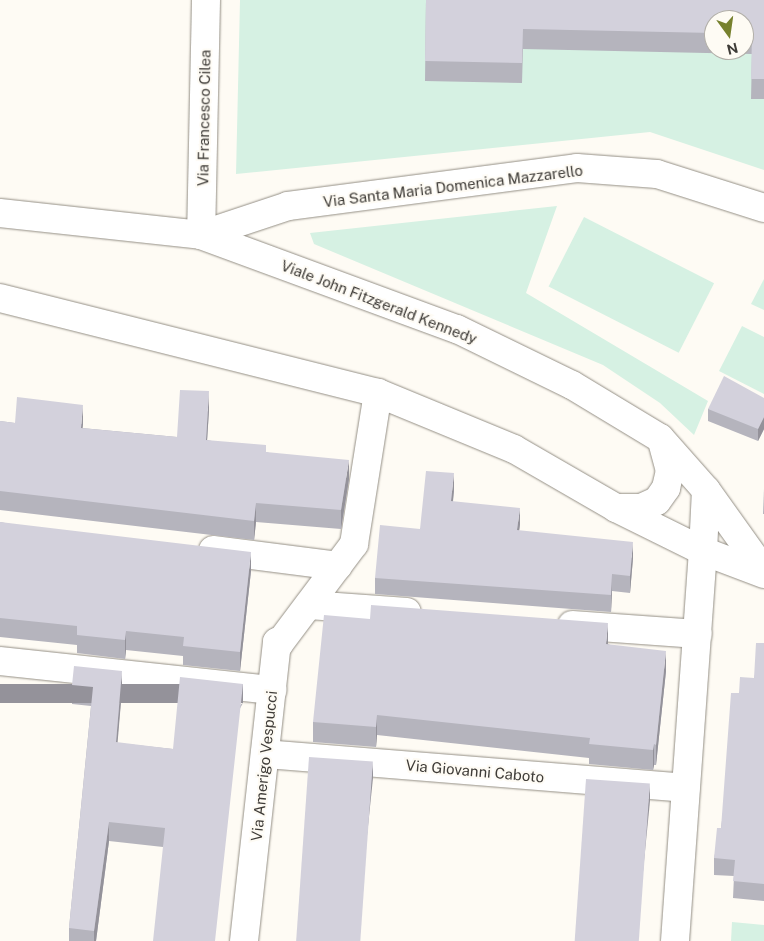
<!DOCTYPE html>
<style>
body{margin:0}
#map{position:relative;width:764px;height:941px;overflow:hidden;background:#fefbf4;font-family:"Public Sans",sans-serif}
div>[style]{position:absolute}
.green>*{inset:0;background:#d6f1e3;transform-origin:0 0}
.roads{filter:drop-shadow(0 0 1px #948f85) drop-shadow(0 0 1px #948f85)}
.minor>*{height:28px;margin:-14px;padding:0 14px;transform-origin:14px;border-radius:14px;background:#fff}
.tertiary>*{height:28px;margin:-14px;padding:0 14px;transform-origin:14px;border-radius:14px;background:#fff}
.wall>*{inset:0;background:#b5b4bd}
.shaded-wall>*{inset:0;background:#94929a;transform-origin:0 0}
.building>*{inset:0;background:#d3d1dc;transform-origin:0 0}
span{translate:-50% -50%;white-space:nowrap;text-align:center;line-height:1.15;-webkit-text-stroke:4px #fefbf4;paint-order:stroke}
.street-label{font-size:15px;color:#3f3c38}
.north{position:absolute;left:704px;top:10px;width:50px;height:50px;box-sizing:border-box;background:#fefbf4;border:1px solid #b2afa9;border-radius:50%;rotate:166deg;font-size:14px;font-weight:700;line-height:20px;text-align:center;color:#3f3c38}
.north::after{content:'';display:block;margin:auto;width:18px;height:22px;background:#77812e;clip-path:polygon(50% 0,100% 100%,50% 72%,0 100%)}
</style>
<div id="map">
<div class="green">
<i style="clip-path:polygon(evenodd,240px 0,764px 0,764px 170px,650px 132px,236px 174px,240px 0,714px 20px,744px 20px,744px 50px,714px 50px,714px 20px)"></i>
<i style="clip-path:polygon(557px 206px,526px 293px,708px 401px,694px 435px,660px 403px,603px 365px,314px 244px,310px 233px)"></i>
<i style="left:584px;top:217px;width:146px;height:78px;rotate:27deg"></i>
<i style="clip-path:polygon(764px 279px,764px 310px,751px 304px)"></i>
<i style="clip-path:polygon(742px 326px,764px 337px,764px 394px,719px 371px)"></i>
<i style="clip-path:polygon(732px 922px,764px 925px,764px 941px,731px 941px)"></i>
</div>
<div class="roads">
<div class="minor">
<i style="left:206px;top:0;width:235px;rotate:91.2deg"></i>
<i style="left:201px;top:235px;width:92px;rotate:-18.4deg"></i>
<i style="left:288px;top:206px;width:291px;rotate:-7.5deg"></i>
<i style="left:577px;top:168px;width:80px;rotate:4.3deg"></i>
<i style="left:657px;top:174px;width:112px;rotate:17.6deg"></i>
<i style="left:213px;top:550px;width:126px;rotate:7.3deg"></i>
<i style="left:309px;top:605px;width:98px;rotate:4.1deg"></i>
<i style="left:572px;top:625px;width:126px;rotate:4.1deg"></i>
<i style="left:0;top:661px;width:274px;rotate:6.1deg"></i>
<i style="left:265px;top:754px;width:422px;rotate:4.6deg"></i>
<i style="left:244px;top:941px;width:301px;rotate:-83.7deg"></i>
<i style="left:277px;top:642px;width:3px;rotate:45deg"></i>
<i style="left:279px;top:644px;width:125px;rotate:-53.1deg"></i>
<i style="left:354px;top:544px;width:153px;rotate:-81deg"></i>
<i style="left:675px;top:941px;width:391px;rotate:-85.9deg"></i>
</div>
<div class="tertiary">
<i style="left:0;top:213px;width:202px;rotate:6.2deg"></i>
<i style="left:201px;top:235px;width:273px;rotate:20.2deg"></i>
<i style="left:457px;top:329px;width:128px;rotate:26deg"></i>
<i style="left:572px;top:385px;width:103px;rotate:31.1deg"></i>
<i style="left:660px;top:438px;width:69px;rotate:48.5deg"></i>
<i style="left:706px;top:490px;width:100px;rotate:54.4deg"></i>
<i style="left:0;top:298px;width:390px;rotate:14.1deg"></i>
<i style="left:378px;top:393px;width:147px;rotate:22.4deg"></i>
<i style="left:514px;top:449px;width:118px;rotate:30deg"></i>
<i style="left:616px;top:508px;width:97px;rotate:26.3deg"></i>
<i style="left:703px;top:551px;width:65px;rotate:20.7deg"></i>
<i style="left:616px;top:508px;width:25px"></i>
<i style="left:641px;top:508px;width:17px;rotate:-24deg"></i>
<i style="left:657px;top:501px;width:16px;rotate:-55deg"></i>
<i style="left:666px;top:488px;width:17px;rotate:-77deg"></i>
<i style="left:670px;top:471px;width:30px;rotate:-105deg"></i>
<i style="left:703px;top:551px;width:61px;rotate:-87.2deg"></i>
</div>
</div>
<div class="wall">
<i style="clip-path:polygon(evenodd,426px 0,764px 0,764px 99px,751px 99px,752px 54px,523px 49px,522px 83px,425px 81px,426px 0,714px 20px,744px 20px,744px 50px,714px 50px,714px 20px)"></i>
<i style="clip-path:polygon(764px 398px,764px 429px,758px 441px,708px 421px,708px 409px)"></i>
<i style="clip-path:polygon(209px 410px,207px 440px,266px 452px,349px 479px,341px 529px,256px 522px,254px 540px,0 510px,0 421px,15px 423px,83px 424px,82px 428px,177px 437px)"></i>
<i style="clip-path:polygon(764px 489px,764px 514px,763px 514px)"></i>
<i style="clip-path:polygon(454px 490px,453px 502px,520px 524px,519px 531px,633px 558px,630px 593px,612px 591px,611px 612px,375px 594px,375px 578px,420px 529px)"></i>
<i style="clip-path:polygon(0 522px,251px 571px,240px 671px,183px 665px,183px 656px,126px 650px,125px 659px,77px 653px,77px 645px,0 637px)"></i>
<i style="clip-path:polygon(764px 643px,764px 901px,733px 898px,734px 876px,714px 875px,714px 858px,721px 828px,739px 693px,754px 678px)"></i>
<i style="clip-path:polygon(608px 644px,666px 671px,656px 765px,654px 765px,653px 770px,589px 764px,589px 758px,377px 735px,376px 747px,313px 742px,313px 722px)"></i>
<i style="clip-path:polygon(72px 685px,122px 690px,117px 743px,173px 749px,243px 703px,163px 847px,109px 841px,96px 941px,69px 941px,69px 928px,91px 706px,72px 704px)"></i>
</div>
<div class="shaded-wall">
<i style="clip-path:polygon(209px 391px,209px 410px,206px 458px,206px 440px)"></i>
<i style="clip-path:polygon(83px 405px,83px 424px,81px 447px,81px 428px)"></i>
<i style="clip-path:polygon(764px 417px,764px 429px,758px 441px,758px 429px)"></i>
<i style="clip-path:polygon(349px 460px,349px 479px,341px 529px,341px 510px)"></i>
<i style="clip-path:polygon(454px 473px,454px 490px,451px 518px,451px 501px)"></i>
<i style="clip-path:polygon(256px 503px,256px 522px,254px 540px,254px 521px)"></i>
<i style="clip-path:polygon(520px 508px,520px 524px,517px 547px,517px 530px)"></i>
<i style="clip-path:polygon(633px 542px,633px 558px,630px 593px,630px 576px)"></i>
<i style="clip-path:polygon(251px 552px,251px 571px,240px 671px,240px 652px)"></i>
<i style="clip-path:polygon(612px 574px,612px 591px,611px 612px,611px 595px)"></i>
<i style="clip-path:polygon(608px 623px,608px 643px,606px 664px,606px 644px)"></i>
<i style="clip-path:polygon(126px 631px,126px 650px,125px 659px,125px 640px)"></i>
<i style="clip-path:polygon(666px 651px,666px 671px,656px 765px,656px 745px)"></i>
<i style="clip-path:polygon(122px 671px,122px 690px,116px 761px,116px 742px)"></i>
<i style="left:243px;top:684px;width:19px;height:259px;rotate:90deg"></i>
<i style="clip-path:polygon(377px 715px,377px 735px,376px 747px,376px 727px)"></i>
<i style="clip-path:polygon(654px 744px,654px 765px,653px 770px,653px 750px)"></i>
<i style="clip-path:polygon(373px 762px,373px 778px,356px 941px,354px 941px)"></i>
<i style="clip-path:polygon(650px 784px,650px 801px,636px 941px,634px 941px)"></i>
<i style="clip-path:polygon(109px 822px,109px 841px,96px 941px,94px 941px,94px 931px)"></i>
</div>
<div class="building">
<i style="clip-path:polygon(426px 0,764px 0,764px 79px,751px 79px,752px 34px,744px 34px,744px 20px,714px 20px,714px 33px,523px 29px,522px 63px,425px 61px)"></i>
<i style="clip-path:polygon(724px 376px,764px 398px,764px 417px,758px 429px,708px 409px)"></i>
<i style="clip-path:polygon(180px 390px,209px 391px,206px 440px,266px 445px,266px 452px,349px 460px,341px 510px,256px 503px,254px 521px,0 491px,0 421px,15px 423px,17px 397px,83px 405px,81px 428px,177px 437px)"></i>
<i style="clip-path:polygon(426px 471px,454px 473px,451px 501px,520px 508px,517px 530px,633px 542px,630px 576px,612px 574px,611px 595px,375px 578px,380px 525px,420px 529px)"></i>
<i style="clip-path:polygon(0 522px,251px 552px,240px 652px,183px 646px,184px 637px,126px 631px,125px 640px,77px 635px,77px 626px,0 618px)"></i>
<i style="clip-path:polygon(371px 605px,608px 623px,606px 644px,666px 651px,656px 745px,654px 744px,653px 750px,589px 744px,590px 738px,377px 715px,376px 727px,313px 722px,324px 615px,370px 619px)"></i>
<i style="clip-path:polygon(756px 643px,764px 643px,764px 884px,733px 881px,735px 860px,714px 858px,717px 828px,721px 828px,731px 693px,739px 693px,740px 677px,754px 678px)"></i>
<i style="clip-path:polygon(74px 666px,122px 671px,116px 742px,173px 749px,180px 677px,243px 684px,215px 941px,153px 941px,165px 828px,109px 822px,94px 931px,69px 928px,93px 687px,72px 685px)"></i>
<i style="left:309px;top:757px;width:64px;height:185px;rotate:4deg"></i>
<i style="left:586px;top:779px;width:64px;height:163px;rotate:4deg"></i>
</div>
<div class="street-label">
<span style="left:204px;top:118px;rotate:-89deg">Via Francesco Cilea</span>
<span style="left:453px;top:186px;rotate:-7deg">Via Santa Maria Domenica Mazzarello</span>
<span style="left:379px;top:302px;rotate:21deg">Viale John Fitzgerald Kennedy</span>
<span style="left:264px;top:766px;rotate:-84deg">Via Amerigo Vespucci</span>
<span style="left:475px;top:771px;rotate:5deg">Via Giovanni Caboto</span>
</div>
<div class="north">N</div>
</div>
